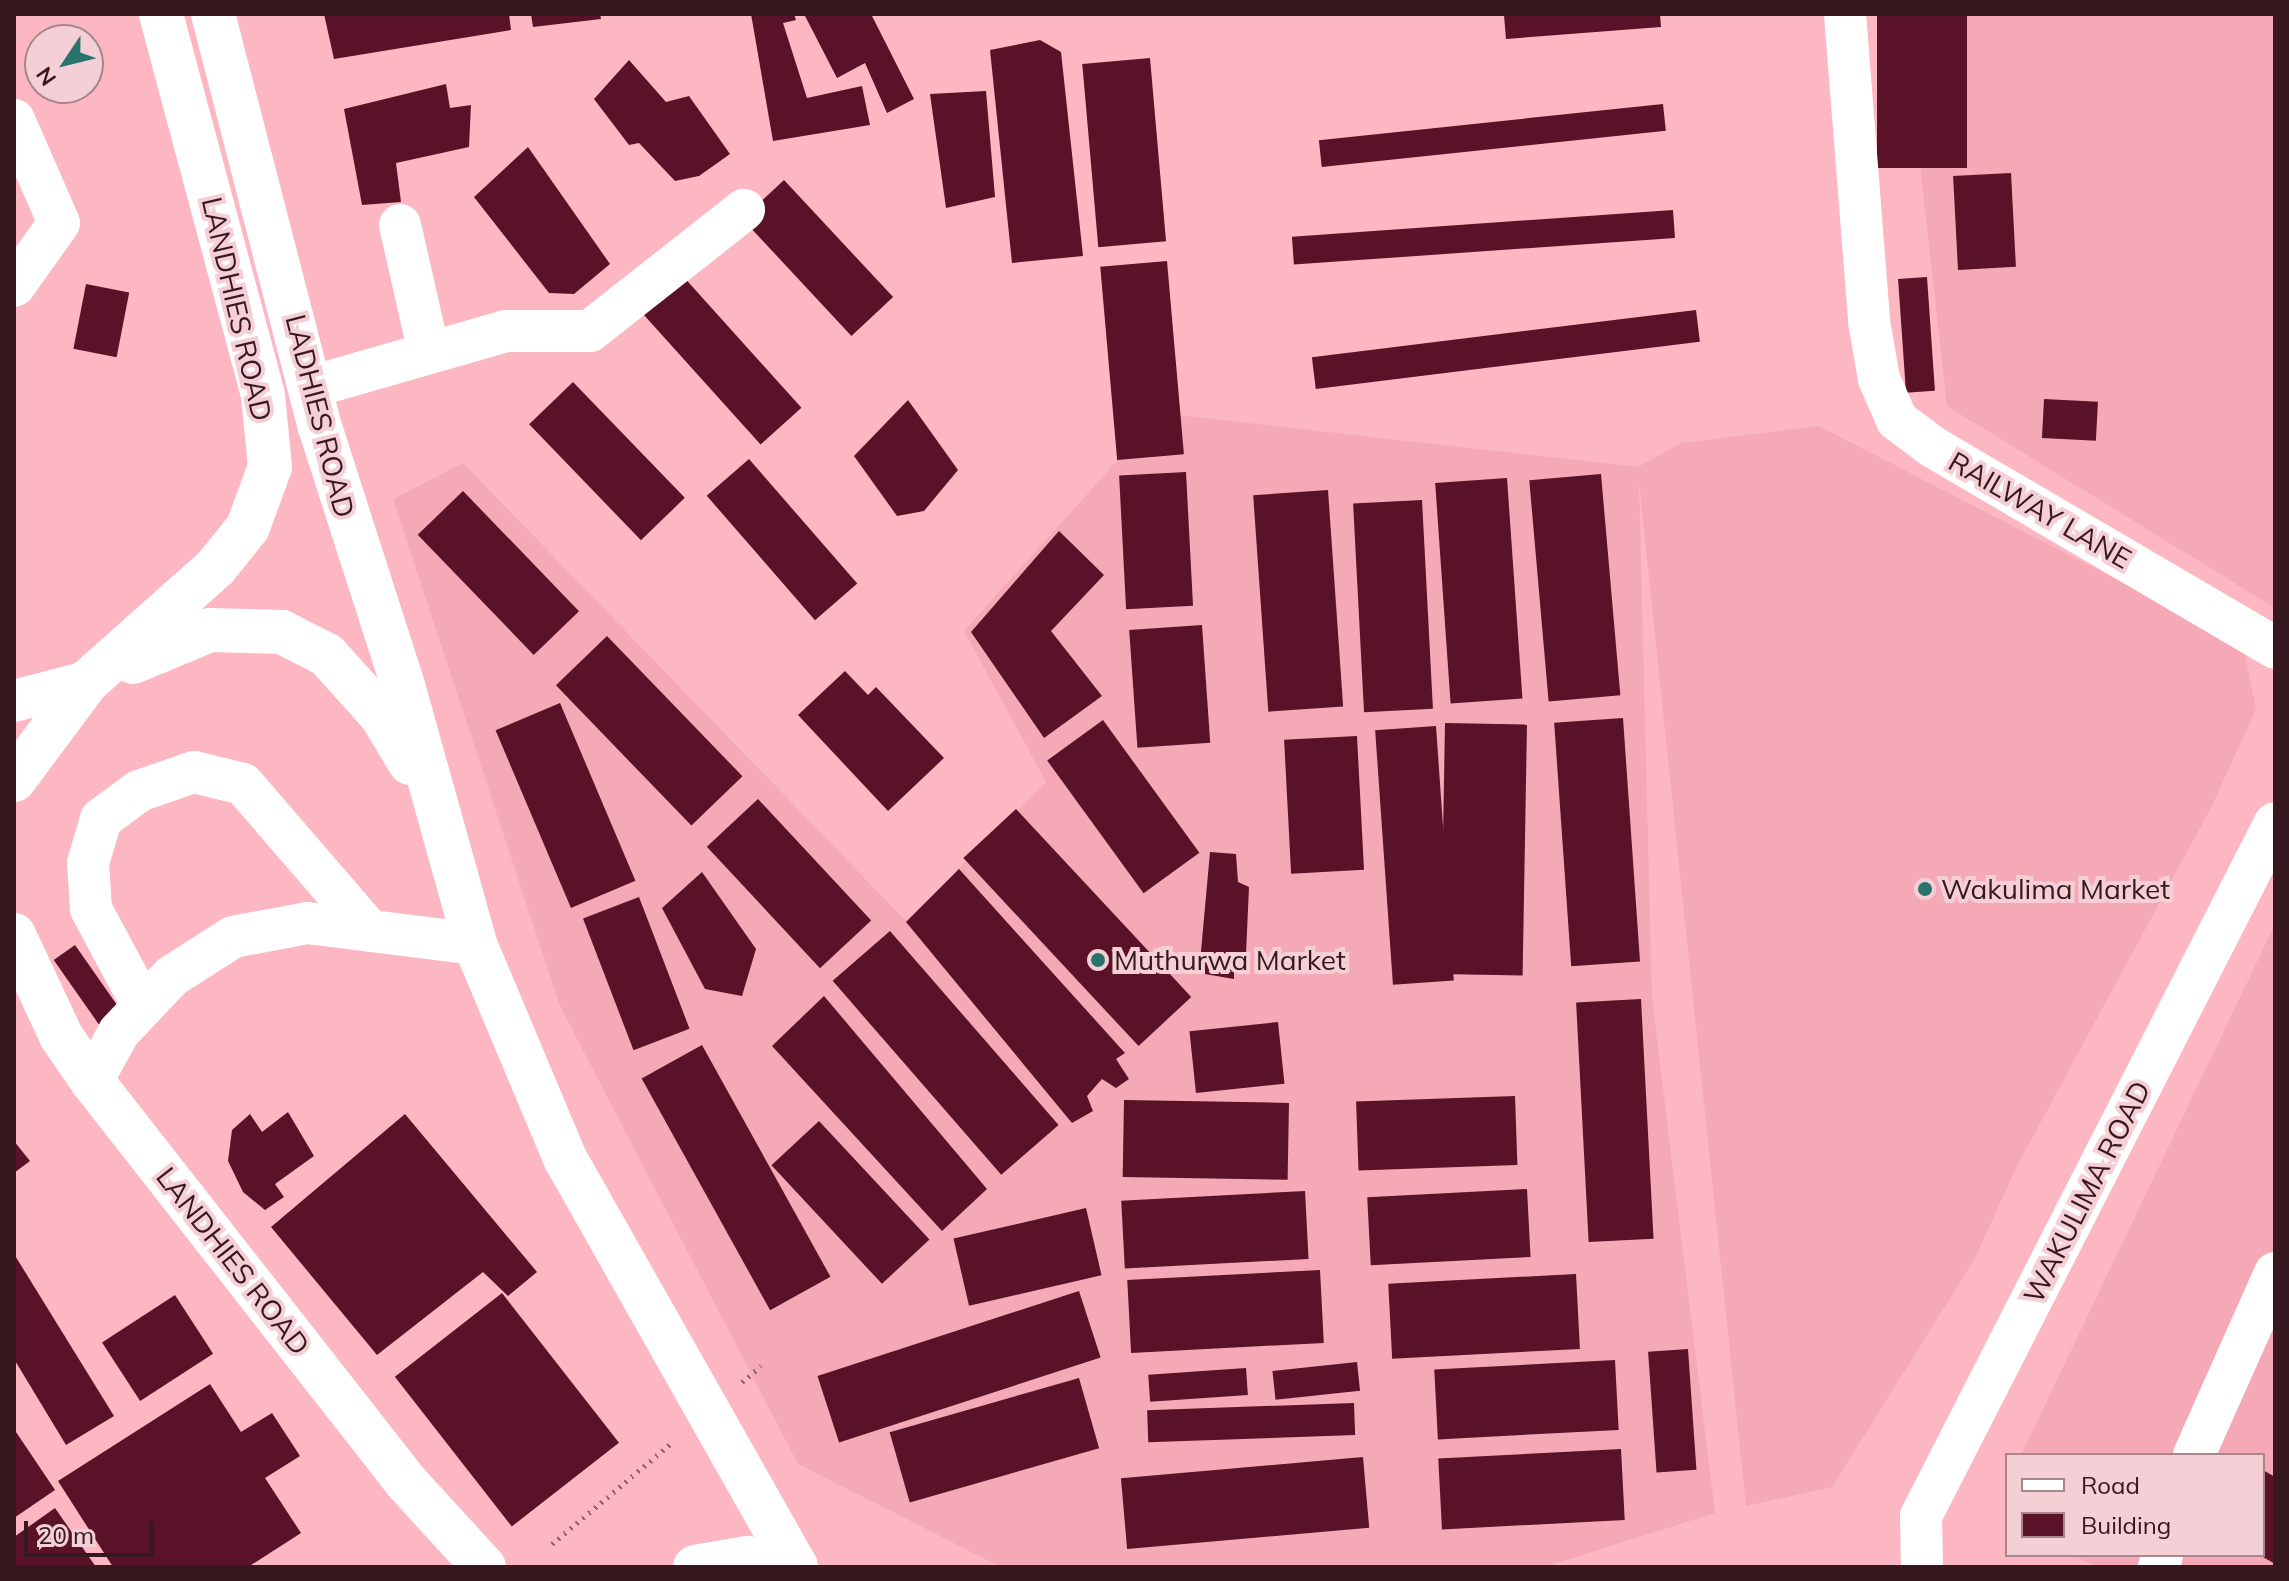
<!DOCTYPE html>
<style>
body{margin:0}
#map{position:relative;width:2289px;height:1581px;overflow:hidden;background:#fdb7c2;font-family:Mulish,sans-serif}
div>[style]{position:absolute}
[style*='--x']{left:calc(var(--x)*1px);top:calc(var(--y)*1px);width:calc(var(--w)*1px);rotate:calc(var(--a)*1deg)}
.built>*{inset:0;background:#f5a9b6}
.building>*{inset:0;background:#591227;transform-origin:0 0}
.path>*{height:5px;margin-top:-2.5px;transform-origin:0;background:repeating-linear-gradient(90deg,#95636c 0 2px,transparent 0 8px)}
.minor>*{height:42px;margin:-21px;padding:0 21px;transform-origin:21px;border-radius:21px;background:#fff}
.major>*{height:44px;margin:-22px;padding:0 22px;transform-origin:22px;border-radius:22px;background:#fff}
.dots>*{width:22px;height:22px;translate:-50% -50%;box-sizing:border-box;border:4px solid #f4cfd5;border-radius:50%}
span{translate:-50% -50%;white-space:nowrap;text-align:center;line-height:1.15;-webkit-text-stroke:8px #f4cfd5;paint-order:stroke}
.street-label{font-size:28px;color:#38181f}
.poi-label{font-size:28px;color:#38181f}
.left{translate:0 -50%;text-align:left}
.frame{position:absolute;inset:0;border:16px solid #38181f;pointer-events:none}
.legend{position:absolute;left:2005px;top:1453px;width:260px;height:104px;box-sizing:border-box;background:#f4cfd5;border:2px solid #a9868c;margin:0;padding:10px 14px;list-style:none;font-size:24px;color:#38181f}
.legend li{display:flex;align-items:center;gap:16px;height:40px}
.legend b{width:40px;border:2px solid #a9868c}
.north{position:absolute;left:24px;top:24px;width:80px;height:80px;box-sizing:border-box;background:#f4cfd5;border:2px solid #a9868c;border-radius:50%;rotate:235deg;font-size:22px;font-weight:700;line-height:32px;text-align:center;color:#38181f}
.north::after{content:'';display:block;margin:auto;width:28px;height:36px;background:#2b746e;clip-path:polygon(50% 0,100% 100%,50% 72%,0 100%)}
.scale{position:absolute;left:24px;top:1521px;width:130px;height:36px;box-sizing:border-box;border:4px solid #38181f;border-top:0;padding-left:10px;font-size:24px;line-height:28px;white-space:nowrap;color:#38181f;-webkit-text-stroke:6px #f4cfd5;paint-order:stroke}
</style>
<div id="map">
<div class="built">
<i style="clip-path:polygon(1903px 14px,2275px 14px,2275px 608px,1947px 406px)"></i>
<i style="clip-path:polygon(1160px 413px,1638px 467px,1681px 443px,1819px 426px,2243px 645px,2256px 709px,2212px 806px,2018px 1164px,1974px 1260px,1832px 1487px,1746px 1506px,1639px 482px,1652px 998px,1715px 1513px,1544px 1567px,1001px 1567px,798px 1464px,560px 1006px,393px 499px,463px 463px,906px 921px,1046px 782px,964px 631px)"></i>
<i style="clip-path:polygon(2275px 924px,2275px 1567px,2097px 1567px,2073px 1555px,2263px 1555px,2263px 1455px,2021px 1455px)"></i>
</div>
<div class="building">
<i style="clip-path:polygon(324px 14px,509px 14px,511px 30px,334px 59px)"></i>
<i style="clip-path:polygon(531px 14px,600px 14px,601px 19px,533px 27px)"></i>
<i style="clip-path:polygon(751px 14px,794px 14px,796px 20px,783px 23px,807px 98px,862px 86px,870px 125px,773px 141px)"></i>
<i style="clip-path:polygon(804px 14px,871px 14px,914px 99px,887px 113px,865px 63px,837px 78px)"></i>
<i style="clip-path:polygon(1660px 14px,1661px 27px,1506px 39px,1504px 15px)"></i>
<i style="left:1877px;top:14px;width:90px;height:154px"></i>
<i style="clip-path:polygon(1040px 40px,1061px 52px,1083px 256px,1012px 263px,990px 50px)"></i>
<i style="left:1150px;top:58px;width:184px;height:68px;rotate:85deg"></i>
<i style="clip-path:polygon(629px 60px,666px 102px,689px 96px,730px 154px,699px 176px,675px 181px,639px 143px,629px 145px,594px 99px)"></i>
<i style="clip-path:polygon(446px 84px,450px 108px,471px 105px,469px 147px,396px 163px,401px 202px,362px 205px,344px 109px)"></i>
<i style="clip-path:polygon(986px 91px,995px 197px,946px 208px,930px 94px)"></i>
<i style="left:1663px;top:104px;width:27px;height:346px;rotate:84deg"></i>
<i style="clip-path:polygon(528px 147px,610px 264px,574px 294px,549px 293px,474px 197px)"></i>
<i style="left:2011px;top:173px;width:94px;height:58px;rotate:87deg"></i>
<i style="left:784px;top:180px;width:160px;height:57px;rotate:47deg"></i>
<i style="left:1673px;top:210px;width:28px;height:382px;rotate:86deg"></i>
<i style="left:1167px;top:261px;width:194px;height:67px;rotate:85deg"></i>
<i style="left:681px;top:274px;width:180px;height:55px;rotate:48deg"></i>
<i style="left:1927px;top:277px;width:114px;height:29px;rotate:86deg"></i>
<i style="left:86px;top:284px;width:44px;height:66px;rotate:11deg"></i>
<i style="left:1696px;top:310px;width:32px;height:387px;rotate:83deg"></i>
<i style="left:573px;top:382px;width:161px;height:61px;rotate:46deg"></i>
<i style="left:2044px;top:399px;width:54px;height:39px;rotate:3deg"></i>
<i style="clip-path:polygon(908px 400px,958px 470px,924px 511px,897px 516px,854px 456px)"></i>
<i style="left:749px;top:459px;width:165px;height:56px;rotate:49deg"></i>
<i style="left:1186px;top:472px;width:134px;height:67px;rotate:87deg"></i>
<i style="left:1601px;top:474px;width:222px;height:72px;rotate:85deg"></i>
<i style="left:1507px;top:478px;width:221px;height:72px;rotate:86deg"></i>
<i style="left:1328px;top:490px;width:217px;height:75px;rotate:86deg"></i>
<i style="left:463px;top:491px;width:167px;height:63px;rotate:46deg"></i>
<i style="left:1422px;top:500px;width:209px;height:69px;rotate:87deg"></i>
<i style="clip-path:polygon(1059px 531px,1104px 575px,1051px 631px,1102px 696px,1044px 738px,971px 632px)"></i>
<i style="left:1202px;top:625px;width:118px;height:73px;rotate:86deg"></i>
<i style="left:607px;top:636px;width:195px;height:71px;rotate:46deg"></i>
<i style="clip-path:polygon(845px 671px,868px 695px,876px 687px,944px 758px,888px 811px,798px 715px)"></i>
<i style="left:560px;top:703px;width:193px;height:70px;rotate:67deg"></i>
<i style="left:1623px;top:718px;width:244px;height:69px;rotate:86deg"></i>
<i style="left:1103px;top:720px;width:164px;height:69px;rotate:54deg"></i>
<i style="left:1445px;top:723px;width:82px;height:251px;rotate:1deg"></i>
<i style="left:1436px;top:726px;width:255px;height:61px;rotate:86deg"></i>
<i style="left:1357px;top:736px;width:134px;height:73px;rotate:87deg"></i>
<i style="left:758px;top:799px;width:166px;height:70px;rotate:47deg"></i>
<i style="left:1016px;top:809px;width:257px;height:72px;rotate:47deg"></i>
<i style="clip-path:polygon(1210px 852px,1236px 854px,1238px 882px,1249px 887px,1246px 954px,1234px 954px,1234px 979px,1199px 973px)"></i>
<i style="clip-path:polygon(959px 869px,1125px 1053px,1116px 1059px,1129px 1079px,1116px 1088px,1102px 1079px,1087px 1096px,1093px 1111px,1072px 1123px,906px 922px)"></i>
<i style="clip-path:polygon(702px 872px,756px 949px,742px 996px,705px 989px,662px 908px)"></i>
<i style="left:639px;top:897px;width:141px;height:60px;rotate:69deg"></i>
<i style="left:890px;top:931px;width:257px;height:76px;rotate:49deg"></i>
<i style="left:75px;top:945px;width:93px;height:26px;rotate:55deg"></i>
<i style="clip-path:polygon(824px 996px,987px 1189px,942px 1231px,772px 1046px)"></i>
<i style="left:1641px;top:999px;width:240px;height:65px;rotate:87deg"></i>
<i style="left:1278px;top:1022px;width:62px;height:89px;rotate:84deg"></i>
<i style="left:702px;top:1045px;width:265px;height:69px;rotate:61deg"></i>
<i style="left:1515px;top:1096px;width:69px;height:159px;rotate:88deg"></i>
<i style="left:1124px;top:1100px;width:165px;height:77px;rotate:1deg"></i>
<i style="clip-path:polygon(288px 1112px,314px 1156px,275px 1184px,284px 1197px,265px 1210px,243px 1192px,228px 1161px,232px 1130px,250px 1114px,262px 1132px)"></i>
<i style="clip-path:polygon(405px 1114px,537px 1272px,508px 1296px,483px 1272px,377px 1355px,271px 1227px)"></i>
<i style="left:819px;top:1121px;width:162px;height:65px;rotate:47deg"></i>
<i style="clip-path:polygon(14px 1141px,30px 1161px,14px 1173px)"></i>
<i style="left:1527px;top:1189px;width:68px;height:160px;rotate:87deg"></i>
<i style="left:1305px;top:1191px;width:68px;height:184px;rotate:87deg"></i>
<i style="left:1086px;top:1208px;width:69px;height:136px;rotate:77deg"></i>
<i style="clip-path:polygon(14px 1254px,114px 1416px,66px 1445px,14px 1359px)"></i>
<i style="left:1320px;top:1270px;width:73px;height:193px;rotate:87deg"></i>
<i style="left:1576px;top:1274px;width:75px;height:188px;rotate:87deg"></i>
<i style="left:1079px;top:1291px;width:70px;height:275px;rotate:72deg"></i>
<i style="left:502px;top:1293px;width:190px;height:136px;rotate:52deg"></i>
<i style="left:175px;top:1295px;width:70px;height:87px;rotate:57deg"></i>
<i style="left:1688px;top:1349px;width:121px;height:40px;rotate:86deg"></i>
<i style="left:1615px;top:1360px;width:70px;height:181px;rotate:87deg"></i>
<i style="left:1357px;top:1362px;width:29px;height:85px;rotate:84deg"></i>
<i style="left:1246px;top:1368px;width:27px;height:98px;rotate:86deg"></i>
<i style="left:1079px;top:1378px;width:73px;height:197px;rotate:74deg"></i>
<i style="clip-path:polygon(210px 1384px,241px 1432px,272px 1413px,300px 1456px,265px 1478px,301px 1533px,248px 1567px,113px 1567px,58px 1481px)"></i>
<i style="left:1354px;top:1403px;width:32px;height:207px;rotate:88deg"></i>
<i style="clip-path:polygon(14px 1429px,55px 1490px,14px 1518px)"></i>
<i style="left:1621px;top:1449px;width:71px;height:183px;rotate:87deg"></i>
<i style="left:1363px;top:1457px;width:71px;height:243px;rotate:85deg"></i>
<i style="clip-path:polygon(2263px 1470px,2275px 1477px,2275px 1564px,2263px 1557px)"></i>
<i style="clip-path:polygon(55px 1508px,96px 1567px,14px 1567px,14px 1537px)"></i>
</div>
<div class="path">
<i style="--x:742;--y:1382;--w:25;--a:-40"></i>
<i style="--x:552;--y:1544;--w:160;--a:-40.2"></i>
</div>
<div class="minor">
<i style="--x:1845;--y:14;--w:308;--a:85.5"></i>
<i style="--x:1869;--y:321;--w:59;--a:80.2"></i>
<i style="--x:1879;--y:379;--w:45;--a:66.3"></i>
<i style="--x:1897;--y:420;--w:45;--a:36.9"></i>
<i style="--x:1933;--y:447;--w:397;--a:30.4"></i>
<i style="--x:14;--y:120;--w:112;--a:66.4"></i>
<i style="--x:59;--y:223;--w:77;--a:125.5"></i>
<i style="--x:400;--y:225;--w:131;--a:77.2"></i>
<i style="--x:311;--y:387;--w:203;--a:-16"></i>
<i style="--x:506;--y:331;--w:84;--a:0"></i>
<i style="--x:590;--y:331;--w:196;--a:-38.2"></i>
<i style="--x:14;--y:701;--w:75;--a:-14.6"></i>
<i style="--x:143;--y:1006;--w:110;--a:-118.2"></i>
<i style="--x:91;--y:909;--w:46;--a:-93.7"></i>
<i style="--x:88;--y:863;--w:46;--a:-73.5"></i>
<i style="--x:101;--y:819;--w:47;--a:-36.4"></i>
<i style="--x:139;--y:791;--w:58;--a:-19.1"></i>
<i style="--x:194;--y:772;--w:50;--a:13.8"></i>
<i style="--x:243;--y:784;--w:194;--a:49.2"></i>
<i style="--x:92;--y:1081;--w:56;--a:-61.1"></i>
<i style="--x:119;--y:1032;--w:77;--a:-46.6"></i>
<i style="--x:172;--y:976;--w:72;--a:-32.6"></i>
<i style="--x:233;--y:937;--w:75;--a:-10.7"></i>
<i style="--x:307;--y:923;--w:169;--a:7.1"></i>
<i style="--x:2194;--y:1455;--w:199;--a:-66"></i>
<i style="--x:1922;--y:1567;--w:51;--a:-91.1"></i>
<i style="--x:1921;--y:1516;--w:778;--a:-62.94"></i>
<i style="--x:2159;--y:1567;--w:12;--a:-76"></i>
</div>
<div class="major">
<i style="--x:213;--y:14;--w:427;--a:75.5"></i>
<i style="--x:320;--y:427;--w:275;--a:72.2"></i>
<i style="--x:404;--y:689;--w:265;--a:74.4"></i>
<i style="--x:475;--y:944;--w:234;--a:67.2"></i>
<i style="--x:566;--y:1160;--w:467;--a:60.5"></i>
<i style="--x:133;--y:662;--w:83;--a:-22.6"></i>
<i style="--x:210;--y:630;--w:72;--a:1.6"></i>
<i style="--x:282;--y:632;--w:51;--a:27.1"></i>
<i style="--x:327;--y:655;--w:81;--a:48"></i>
<i style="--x:381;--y:715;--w:56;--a:58.9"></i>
<i style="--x:14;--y:780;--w:122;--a:-53.3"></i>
<i style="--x:87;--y:682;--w:173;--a:-41.7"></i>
<i style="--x:216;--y:567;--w:51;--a:-51.3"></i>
<i style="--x:248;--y:527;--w:64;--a:-69.9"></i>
<i style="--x:270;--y:467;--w:72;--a:-95.6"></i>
<i style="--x:263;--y:395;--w:394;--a:-105"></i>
<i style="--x:14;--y:935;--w:111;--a:65"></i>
<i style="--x:61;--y:1036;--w:55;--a:55.4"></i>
<i style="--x:92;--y:1081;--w:511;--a:51.92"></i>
<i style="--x:407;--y:1483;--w:114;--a:47.5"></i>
<i style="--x:695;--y:1567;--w:53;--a:-9.8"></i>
<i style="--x:747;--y:1558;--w:45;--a:11.6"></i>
</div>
<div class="dots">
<i style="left:1925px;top:889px;background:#2b746e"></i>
<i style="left:1098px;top:960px;background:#2b746e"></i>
</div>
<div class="street-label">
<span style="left:237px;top:309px;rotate:77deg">LANDHIES ROAD</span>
<span style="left:320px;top:416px;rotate:76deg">LADHIES ROAD</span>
<span style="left:2040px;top:510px;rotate:30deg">RAILWAY LANE</span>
<span style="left:2087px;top:1192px;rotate:-63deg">WAKULIMA ROAD</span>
<span style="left:233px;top:1261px;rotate:52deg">LANDHIES ROAD</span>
</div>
<div class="poi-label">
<span class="left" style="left:1941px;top:889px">Wakulima Market</span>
<span class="left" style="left:1114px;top:960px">Muthurwa Market</span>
</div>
<div class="frame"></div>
<ul class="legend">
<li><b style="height:10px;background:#fff"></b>Road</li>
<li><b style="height:22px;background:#591227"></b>Building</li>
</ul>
<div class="north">N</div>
<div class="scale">20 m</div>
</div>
